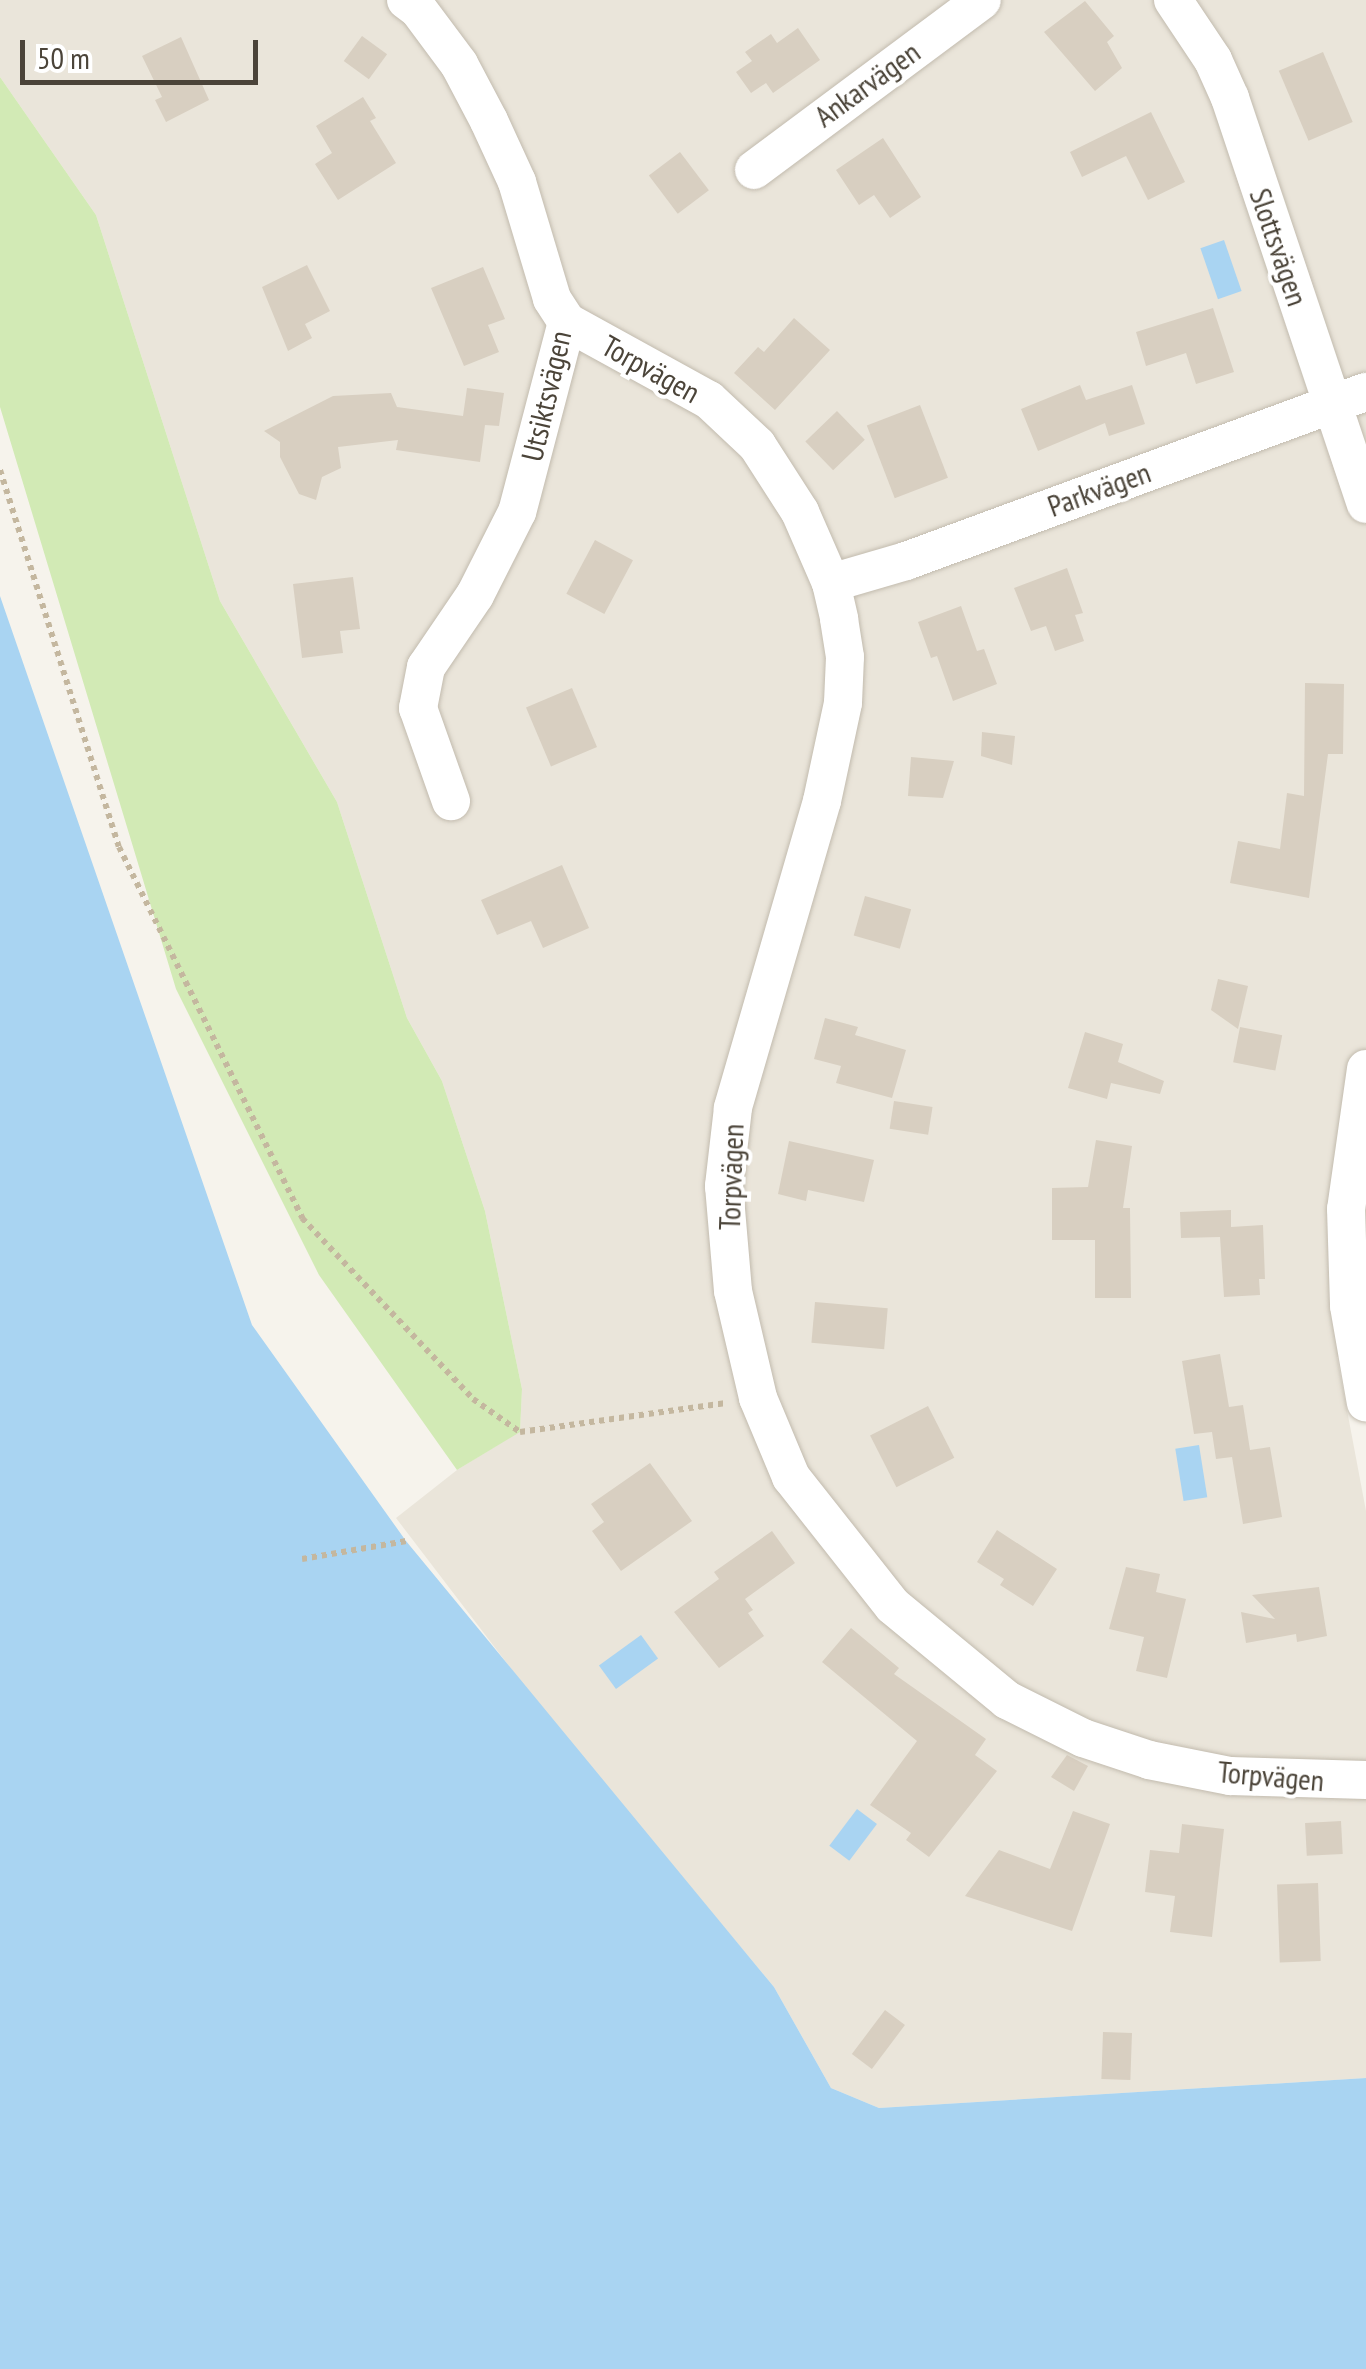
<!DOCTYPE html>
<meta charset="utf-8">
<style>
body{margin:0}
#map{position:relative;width:1366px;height:2369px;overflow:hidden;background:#f6f3ec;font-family:"PT Sans Narrow",sans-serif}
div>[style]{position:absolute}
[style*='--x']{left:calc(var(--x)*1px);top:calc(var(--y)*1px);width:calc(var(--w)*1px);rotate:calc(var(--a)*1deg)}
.residential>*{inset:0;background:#eae5da}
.green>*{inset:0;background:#d2eab5}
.water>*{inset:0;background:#a9d4f2;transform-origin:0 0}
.building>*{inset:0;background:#d8cfc1;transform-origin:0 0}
.path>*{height:6px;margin-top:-3px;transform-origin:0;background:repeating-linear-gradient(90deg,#c4b79f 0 5px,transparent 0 10px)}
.roads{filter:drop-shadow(0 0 2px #c2bbae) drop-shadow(0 0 2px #c2bbae)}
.minor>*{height:38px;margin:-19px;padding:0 19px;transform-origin:19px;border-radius:19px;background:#fff}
span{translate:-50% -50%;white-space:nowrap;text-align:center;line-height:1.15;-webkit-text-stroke:8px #fff;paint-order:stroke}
.street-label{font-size:30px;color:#4b4439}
.scale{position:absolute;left:20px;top:40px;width:238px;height:45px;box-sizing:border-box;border:5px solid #4b4439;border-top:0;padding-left:12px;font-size:30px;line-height:35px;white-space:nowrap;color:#4b4439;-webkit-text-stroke:8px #fff;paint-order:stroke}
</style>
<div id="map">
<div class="residential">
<i style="clip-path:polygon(0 0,1366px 0,1366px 1353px,1337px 1357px,1366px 1511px,1366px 2078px,879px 2108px,831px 2088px,774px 1987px,542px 1709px,396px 1518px,457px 1470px,520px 1431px,522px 1389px,485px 1211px,442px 1081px,407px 1018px,337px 802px,220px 601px,96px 215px,0 77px)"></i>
</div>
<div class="green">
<i style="clip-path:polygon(0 77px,96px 215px,220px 601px,337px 802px,407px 1018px,442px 1081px,485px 1211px,522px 1389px,520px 1432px,457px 1470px,319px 1275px,176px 989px,0 407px)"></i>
</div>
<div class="water">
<i style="left:1224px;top:240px;width:54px;height:25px;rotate:71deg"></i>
<i style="clip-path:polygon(0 596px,252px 1325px,406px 1541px,774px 1987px,831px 2088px,879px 2108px,1366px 2078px,1366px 2369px,0 2369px)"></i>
<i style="left:1199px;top:1445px;width:53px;height:24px;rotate:81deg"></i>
<i style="left:641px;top:1635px;width:29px;height:52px;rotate:54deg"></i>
<i style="left:857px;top:1809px;width:25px;height:46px;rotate:37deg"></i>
</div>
<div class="building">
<i style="clip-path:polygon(1085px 1px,1114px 36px,1107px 42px,1122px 68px,1095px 91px,1044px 32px)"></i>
<i style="clip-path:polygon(798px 28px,820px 60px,773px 93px,766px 83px,751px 93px,736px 72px,752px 61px,745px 52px,771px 34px,777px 43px)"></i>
<i style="left:362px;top:36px;width:31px;height:31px;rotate:36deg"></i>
<i style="clip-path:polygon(181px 37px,209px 100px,166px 122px,155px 100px,162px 97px,142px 56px)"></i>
<i style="left:1323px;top:52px;width:76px;height:48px;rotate:67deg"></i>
<i style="clip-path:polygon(363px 97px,376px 118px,370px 121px,396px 163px,338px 200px,315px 164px,332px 153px,316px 126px)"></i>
<i style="clip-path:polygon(1151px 112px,1185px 182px,1148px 200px,1126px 156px,1082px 177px,1070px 152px)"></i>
<i style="clip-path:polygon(883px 138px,921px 197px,890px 218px,874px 195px,859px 205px,836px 170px)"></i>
<i style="left:680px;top:152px;width:48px;height:39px;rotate:53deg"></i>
<i style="clip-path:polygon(307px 265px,330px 311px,305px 324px,312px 338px,288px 351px,262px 287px)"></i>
<i style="clip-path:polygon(483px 267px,505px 319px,488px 325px,499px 352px,464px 366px,431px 288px)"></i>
<i style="clip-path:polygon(1213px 308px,1234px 372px,1196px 384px,1186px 353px,1146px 366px,1136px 332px)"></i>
<i style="clip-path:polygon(794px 318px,830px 350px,775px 410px,734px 373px,758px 347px,764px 352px)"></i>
<i style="clip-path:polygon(1080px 385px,1086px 400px,1132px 385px,1145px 424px,1109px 436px,1105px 423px,1038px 451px,1021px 409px)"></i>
<i style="clip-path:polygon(467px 388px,504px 393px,499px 426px,485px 425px,480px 462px,396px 450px,398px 440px,338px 447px,341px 468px,322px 477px,316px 500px,299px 494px,280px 457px,280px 442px,264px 431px,333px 396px,391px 393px,397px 407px,463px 416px)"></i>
<i style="left:920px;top:405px;width:78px;height:57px;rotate:69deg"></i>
<i style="left:837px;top:411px;width:40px;height:44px;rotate:46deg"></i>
<i style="left:595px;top:540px;width:43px;height:61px;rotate:28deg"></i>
<i style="clip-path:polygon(1067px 568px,1083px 613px,1075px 615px,1084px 641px,1055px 651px,1046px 626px,1031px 631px,1014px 588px)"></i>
<i style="clip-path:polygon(353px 577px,360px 629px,340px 631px,343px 653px,302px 658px,293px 584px)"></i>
<i style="clip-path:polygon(961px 606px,977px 651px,984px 649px,997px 684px,953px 701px,937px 656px,931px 658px,918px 622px)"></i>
<i style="clip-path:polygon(1305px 683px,1344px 684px,1343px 754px,1328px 754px,1309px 898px,1230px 883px,1238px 841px,1280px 849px,1287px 793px,1304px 796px)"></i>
<i style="left:572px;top:688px;width:64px;height:50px;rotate:67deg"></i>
<i style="clip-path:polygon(982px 732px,1015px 736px,1012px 765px,981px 756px)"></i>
<i style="clip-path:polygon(911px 757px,954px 761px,943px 798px,908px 796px)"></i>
<i style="clip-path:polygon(562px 865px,589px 928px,543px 948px,531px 921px,497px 935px,481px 900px)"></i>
<i style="left:865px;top:896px;width:48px;height:41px;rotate:16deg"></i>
<i style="clip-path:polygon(1218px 979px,1248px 986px,1238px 1029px,1211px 1010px)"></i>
<i style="clip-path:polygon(825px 1018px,858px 1027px,855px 1035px,906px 1050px,892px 1098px,836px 1083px,841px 1066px,814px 1059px)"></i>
<i style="left:1240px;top:1027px;width:43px;height:36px;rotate:11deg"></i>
<i style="clip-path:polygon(1085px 1032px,1123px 1044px,1118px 1062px,1164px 1081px,1160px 1094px,1111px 1083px,1107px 1099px,1068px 1088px)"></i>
<i style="left:894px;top:1101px;width:39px;height:28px;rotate:9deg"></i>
<i style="clip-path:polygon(1096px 1140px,1132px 1146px,1123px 1208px,1130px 1208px,1131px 1298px,1095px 1298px,1095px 1240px,1052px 1240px,1052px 1188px,1088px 1187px)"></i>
<i style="clip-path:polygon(789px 1141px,874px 1160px,864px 1202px,808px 1190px,806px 1201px,778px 1194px)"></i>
<i style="clip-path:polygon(1231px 1210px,1231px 1227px,1263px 1225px,1265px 1279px,1259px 1279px,1260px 1295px,1224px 1297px,1220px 1237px,1181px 1238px,1180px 1212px)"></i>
<i style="left:815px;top:1302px;width:73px;height:41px;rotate:5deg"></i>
<i style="clip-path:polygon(1220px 1354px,1229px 1407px,1243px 1405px,1250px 1450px,1270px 1447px,1282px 1517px,1243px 1524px,1232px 1457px,1216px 1459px,1212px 1432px,1194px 1434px,1182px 1361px)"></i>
<i style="left:928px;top:1406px;width:58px;height:65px;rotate:63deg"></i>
<i style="clip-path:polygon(650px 1463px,692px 1521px,621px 1571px,592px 1531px,604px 1522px,591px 1504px)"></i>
<i style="clip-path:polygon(997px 1530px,1057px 1569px,1033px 1606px,1000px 1585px,1004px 1579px,977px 1562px)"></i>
<i style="clip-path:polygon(772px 1531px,795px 1563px,745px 1599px,753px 1610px,748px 1613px,764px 1636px,719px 1668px,674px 1612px,719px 1579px,714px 1572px)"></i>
<i style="clip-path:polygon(1126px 1567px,1160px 1574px,1156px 1592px,1186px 1599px,1167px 1678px,1136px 1671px,1144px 1637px,1109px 1629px)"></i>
<i style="clip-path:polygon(1319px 1587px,1327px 1636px,1297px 1642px,1296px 1634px,1246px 1643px,1241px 1612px,1275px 1619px,1252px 1595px)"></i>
<i style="clip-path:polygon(851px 1628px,899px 1668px,894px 1674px,986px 1739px,975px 1755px,997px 1771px,929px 1857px,906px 1840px,911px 1833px,870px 1805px,917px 1741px,822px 1662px)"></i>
<i style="clip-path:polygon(1067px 1755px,1088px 1766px,1074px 1791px,1051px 1777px)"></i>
<i style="clip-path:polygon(1073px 1811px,1110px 1824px,1072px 1931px,965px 1896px,999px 1850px,1050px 1869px)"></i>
<i style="left:1341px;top:1821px;width:33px;height:36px;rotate:87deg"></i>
<i style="clip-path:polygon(1182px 1824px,1224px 1829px,1212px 1937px,1170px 1932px,1175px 1896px,1145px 1892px,1150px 1850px,1179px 1853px)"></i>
<i style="left:1318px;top:1883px;width:78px;height:41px;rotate:88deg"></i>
<i style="left:885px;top:2010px;width:25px;height:55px;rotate:37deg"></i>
<i style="left:1103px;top:2032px;width:29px;height:47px;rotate:2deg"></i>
</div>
<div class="path">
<i style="--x:0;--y:470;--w:395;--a:72.5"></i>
<i style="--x:119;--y:847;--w:414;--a:63.7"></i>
<i style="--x:302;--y:1218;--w:249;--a:46.6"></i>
<i style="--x:473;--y:1399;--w:57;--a:35.1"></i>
<i style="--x:520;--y:1432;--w:208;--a:-8"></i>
<i style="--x:302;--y:1559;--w:106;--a:-9.8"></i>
</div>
<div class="roads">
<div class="minor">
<i style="--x:406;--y:0;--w:15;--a:37"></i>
<i style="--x:418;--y:9;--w:69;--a:53.3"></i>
<i style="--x:459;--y:64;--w:64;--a:62.2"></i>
<i style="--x:489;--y:121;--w:67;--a:65.3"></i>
<i style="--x:517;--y:182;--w:122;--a:73.3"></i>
<i style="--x:552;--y:299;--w:27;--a:57"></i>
<i style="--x:567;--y:322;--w:196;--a:104.7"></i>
<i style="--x:517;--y:512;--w:93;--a:116.8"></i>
<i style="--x:475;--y:595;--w:87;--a:124.2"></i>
<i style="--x:426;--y:667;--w:42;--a:101"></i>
<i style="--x:418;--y:708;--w:99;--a:70.5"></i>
<i style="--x:1173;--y:0;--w:72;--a:56.3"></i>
<i style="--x:1213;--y:60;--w:42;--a:65.9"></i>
<i style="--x:1230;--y:98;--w:428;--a:71.5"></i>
<i style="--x:754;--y:170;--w:284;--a:-36.7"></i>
<i style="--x:567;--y:322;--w:162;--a:28.8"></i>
<i style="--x:709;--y:400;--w:66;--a:43.2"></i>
<i style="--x:757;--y:445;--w:80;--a:57.3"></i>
<i style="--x:800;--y:512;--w:77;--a:66.4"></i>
<i style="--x:831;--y:583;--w:37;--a:77"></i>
<i style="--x:839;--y:619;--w:38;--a:81"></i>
<i style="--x:845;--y:657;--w:46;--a:92.5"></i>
<i style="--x:843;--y:703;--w:100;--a:102.1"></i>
<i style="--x:822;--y:801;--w:320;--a:106.2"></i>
<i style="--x:733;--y:1108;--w:79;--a:96.6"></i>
<i style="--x:724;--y:1186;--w:105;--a:85.1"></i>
<i style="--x:733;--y:1291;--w:110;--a:76.8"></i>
<i style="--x:758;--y:1398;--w:86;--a:67.3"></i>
<i style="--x:791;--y:1477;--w:164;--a:51.7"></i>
<i style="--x:893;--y:1606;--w:148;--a:39.5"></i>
<i style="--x:1007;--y:1700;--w:85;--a:26.6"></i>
<i style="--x:1083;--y:1738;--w:70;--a:18.4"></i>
<i style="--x:1149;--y:1760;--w:83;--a:11.2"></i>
<i style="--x:1230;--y:1776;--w:136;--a:1.7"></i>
<i style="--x:831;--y:583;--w:78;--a:-16.3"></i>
<i style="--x:906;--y:561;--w:490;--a:-20.2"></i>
<i style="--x:1366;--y:1069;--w:141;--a:98.1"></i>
<i style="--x:1346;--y:1209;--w:97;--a:88.2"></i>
<i style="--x:1349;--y:1306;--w:98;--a:80.1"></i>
</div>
</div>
<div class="street-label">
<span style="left:867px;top:84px;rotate:-36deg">Ankarvägen</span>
<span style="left:1279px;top:247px;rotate:71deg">Slottsvägen</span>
<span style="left:651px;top:369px;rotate:29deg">Torpvägen</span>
<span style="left:546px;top:396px;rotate:-77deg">Utsiktsvägen</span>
<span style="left:1099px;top:489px;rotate:-20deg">Parkvägen</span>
<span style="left:731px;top:1177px;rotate:-88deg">Torpvägen</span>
<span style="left:1271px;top:1776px;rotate:5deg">Torpvägen</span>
</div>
<div class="scale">50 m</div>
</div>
